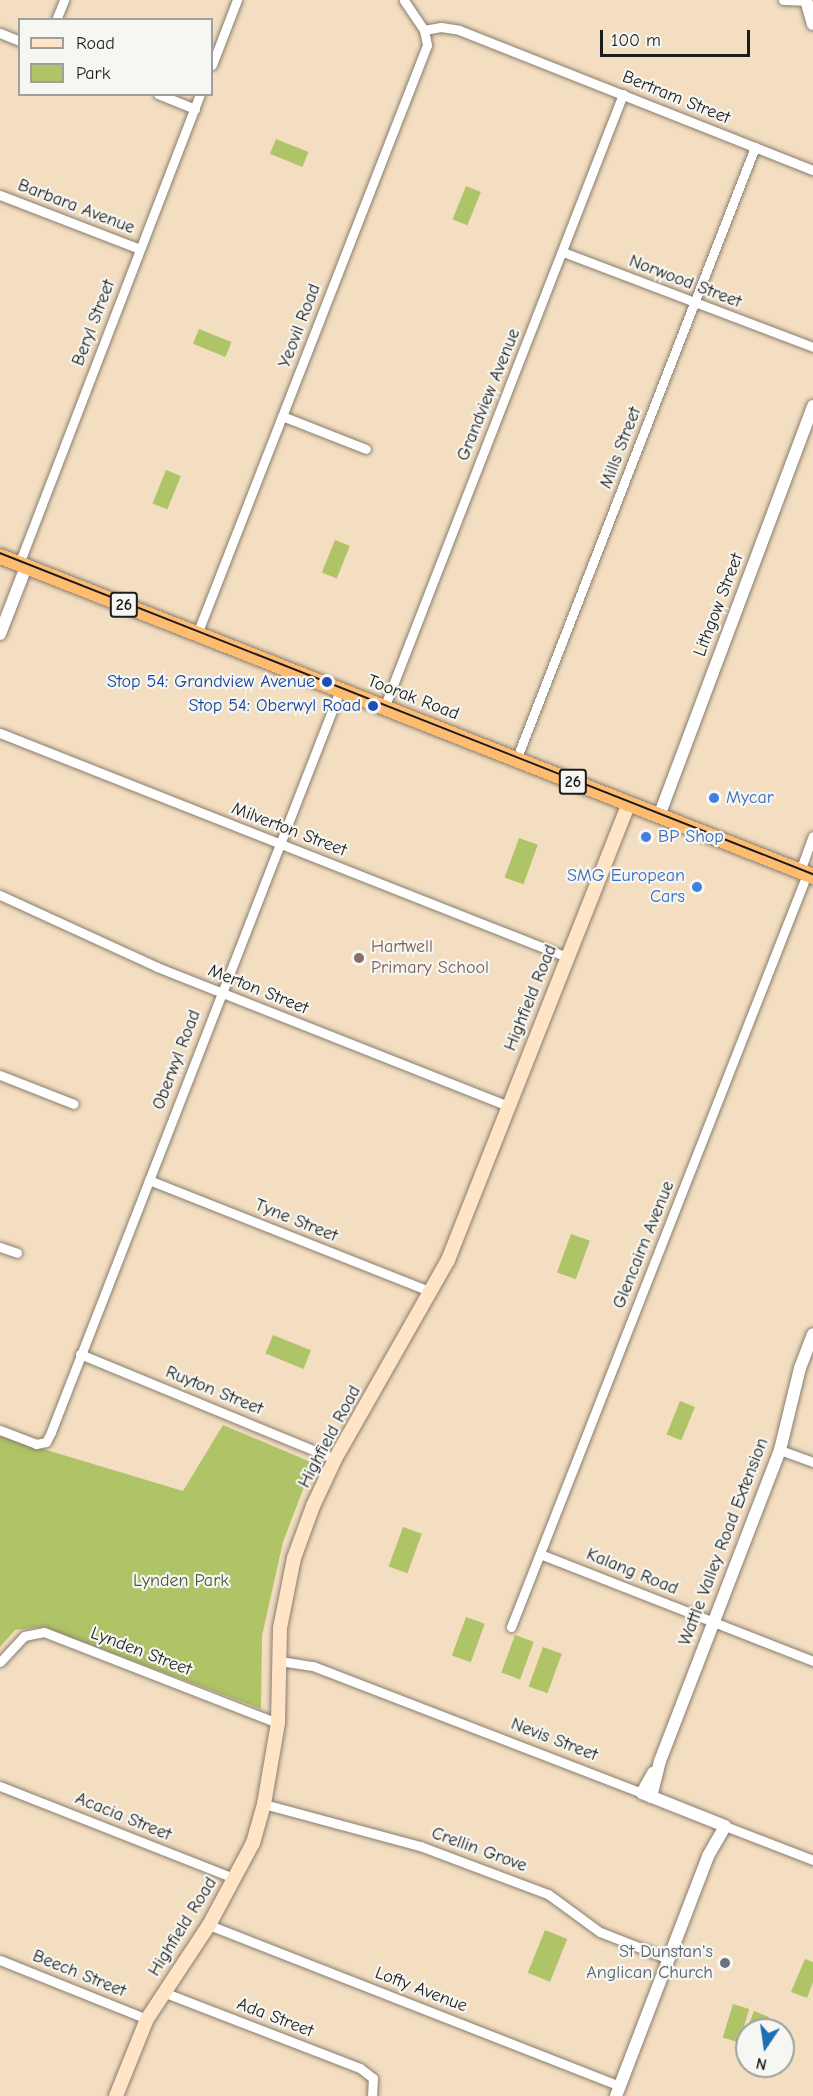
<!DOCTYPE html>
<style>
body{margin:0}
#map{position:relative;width:813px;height:2096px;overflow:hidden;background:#f3dec1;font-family:"Comic Neue",sans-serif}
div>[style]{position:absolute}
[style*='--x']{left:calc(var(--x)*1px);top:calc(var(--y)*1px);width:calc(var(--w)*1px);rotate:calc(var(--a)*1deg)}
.green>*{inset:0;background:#afc367;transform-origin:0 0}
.roads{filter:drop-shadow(0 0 2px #887d6e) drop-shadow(0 0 2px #887d6e)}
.minor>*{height:9px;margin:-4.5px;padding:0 4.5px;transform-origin:4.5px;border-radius:4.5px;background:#fff}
.tertiary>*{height:12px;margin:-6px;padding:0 6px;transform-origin:6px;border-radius:6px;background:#fff}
.secondary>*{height:14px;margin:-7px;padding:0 7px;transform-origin:7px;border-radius:7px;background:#ffe4c6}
.trunk>*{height:15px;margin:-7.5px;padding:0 7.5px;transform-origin:7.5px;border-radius:7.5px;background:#febc70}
.tram>*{height:1.5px;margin:-0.75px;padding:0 0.75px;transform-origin:0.75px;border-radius:0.75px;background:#1c1c1c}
.dots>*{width:16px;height:16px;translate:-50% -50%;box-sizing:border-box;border:3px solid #f6f6f2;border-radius:50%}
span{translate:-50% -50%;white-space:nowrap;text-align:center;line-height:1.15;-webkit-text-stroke:4.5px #f6f6f2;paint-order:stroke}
.shield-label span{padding:2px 4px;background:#f6f6f2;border:2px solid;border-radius:4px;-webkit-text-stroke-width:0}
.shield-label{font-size:16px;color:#1c1c1c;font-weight:700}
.street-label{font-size:18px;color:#1c1c1c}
.transit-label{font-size:18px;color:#164399}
.right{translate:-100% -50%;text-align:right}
.shop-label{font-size:18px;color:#366cbe}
.left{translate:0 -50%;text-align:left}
.education-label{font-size:18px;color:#785e54}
.park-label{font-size:18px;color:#4f5636}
.worship-label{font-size:18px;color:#5b616d}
.legend{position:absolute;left:18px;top:18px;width:195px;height:78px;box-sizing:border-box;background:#f6f6f2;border:2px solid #9f9f9c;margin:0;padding:8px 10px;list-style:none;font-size:18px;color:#1c1c1c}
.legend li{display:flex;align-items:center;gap:12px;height:30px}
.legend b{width:30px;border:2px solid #9f9f9c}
.north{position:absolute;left:735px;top:2018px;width:60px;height:60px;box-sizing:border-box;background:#f6f6f2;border:2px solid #9f9f9c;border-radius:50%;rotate:193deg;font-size:16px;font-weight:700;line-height:24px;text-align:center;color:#1c1c1c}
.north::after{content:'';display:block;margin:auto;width:21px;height:27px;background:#1f6fb2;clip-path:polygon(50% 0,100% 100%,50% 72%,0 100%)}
.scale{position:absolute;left:600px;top:30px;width:150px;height:27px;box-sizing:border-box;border:3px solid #1c1c1c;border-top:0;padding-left:8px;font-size:18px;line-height:21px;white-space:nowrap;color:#1c1c1c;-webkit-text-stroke:4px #f6f6f2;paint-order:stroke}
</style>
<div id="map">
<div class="green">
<i style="left:276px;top:139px;width:35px;height:16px;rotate:22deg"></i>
<i style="left:466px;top:186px;width:16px;height:36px;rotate:22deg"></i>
<i style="left:199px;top:329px;width:35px;height:16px;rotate:22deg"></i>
<i style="left:166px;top:470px;width:16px;height:36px;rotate:22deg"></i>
<i style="left:335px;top:540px;width:16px;height:35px;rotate:22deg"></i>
<i style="left:519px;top:838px;width:20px;height:42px;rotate:20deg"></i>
<i style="left:571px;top:1234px;width:20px;height:41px;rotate:20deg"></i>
<i style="left:273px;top:1335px;width:41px;height:20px;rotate:22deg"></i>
<i style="left:680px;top:1401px;width:16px;height:36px;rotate:22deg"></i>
<i style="clip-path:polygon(223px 1425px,313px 1463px,283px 1542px,262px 1636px,261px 1709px,43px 1627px,15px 1630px,0 1647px,0 1436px,183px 1491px)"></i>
<i style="left:403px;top:1527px;width:20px;height:42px;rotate:20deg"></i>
<i style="left:466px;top:1617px;width:20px;height:41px;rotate:20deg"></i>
<i style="left:515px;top:1635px;width:20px;height:40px;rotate:20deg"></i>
<i style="left:543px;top:1647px;width:20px;height:42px;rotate:20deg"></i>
<i style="left:545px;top:1930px;width:24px;height:46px;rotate:22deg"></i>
<i style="clip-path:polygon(805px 1959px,813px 1962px,813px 1982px,807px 1998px,791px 1992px)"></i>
<i style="left:733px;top:2004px;width:17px;height:35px;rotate:17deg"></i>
<i style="clip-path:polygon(754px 2011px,769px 2017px,764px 2030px,747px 2030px,747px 2047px,741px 2045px)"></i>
</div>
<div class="roads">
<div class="minor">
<i style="--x:783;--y:0;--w:23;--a:2"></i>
<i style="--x:56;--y:20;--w:22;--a:-68"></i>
<i style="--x:424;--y:30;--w:17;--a:-10"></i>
<i style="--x:441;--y:27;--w:18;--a:9"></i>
<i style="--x:459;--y:30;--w:381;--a:21.6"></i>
<i style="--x:0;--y:33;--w:22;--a:22"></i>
<i style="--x:212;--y:65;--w:70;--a:-69"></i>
<i style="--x:158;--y:94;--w:40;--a:22"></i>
<i style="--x:0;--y:195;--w:150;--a:21.1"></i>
<i style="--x:563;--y:252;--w:267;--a:20.8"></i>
<i style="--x:282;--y:416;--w:90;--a:21.4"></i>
<i style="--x:19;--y:564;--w:504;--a:-68.94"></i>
<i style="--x:197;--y:634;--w:632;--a:-68.67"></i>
<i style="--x:427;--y:45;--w:15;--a:-101"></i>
<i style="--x:424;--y:30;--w:36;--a:-124"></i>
<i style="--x:384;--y:708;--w:659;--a:-68.73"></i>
<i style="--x:0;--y:733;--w:610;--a:21.56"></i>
<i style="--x:516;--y:760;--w:658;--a:-68.7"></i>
<i style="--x:800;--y:871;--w:37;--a:-70"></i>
<i style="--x:0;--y:895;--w:173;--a:24.6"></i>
<i style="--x:157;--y:967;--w:378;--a:21.6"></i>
<i style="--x:0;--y:1075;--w:79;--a:21.4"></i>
<i style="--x:149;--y:1180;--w:304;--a:21.6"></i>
<i style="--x:0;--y:1247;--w:18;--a:19"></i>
<i style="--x:80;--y:1354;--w:276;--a:22.4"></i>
<i style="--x:0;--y:1430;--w:39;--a:21"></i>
<i style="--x:36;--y:1444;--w:10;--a:-11"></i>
<i style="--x:46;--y:1442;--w:11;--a:-63"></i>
<i style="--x:51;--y:1432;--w:796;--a:-68.72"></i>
<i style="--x:780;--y:1450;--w:35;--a:20"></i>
<i style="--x:540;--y:1554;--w:293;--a:21.4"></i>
<i style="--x:511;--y:1627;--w:809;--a:-68.54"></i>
<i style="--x:280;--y:1661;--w:33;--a:9"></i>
<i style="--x:313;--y:1666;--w:353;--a:21.1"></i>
<i style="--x:0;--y:1662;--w:35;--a:-47"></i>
<i style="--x:24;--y:1636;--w:20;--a:-11"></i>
<i style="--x:44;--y:1632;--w:251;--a:21.3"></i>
<i style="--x:0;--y:1786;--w:251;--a:21.5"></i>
<i style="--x:264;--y:1804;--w:162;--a:15.1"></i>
<i style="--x:420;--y:1846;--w:137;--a:20.6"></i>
<i style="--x:548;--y:1894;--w:64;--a:36.2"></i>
<i style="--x:600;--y:1932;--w:74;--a:21.4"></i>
<i style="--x:725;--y:1826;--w:94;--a:21.1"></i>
<i style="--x:209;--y:1925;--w:441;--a:21.4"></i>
<i style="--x:0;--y:1960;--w:158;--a:21.9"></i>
<i style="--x:163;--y:1992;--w:211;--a:21.1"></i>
<i style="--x:360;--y:2068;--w:16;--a:38"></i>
<i style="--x:373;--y:2078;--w:18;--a:93"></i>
</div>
<div class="tertiary">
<i style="--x:806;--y:0;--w:25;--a:74"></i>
<i style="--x:0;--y:634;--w:72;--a:-68.8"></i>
<i style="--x:659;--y:816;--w:438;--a:-69.4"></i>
<i style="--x:651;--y:1797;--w:37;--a:-76"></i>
<i style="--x:660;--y:1761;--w:333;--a:-68.9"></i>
<i style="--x:780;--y:1450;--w:84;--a:-76.3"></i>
<i style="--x:800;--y:1368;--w:36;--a:-69"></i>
<i style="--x:616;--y:2096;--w:257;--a:-69"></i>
<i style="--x:708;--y:1856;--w:34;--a:-60"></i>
<i style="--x:725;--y:1826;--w:89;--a:-158.3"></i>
<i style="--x:642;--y:1793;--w:23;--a:-61"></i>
</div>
<div class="secondary">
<i style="--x:116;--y:2096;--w:83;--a:-68.1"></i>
<i style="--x:147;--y:2019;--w:113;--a:-56.6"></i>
<i style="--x:209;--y:1925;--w:93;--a:-61.8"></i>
<i style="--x:253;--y:1843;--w:41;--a:-74.2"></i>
<i style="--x:264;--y:1804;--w:82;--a:-80.2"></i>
<i style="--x:278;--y:1723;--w:95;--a:-88.8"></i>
<i style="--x:280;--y:1628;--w:71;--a:-78.7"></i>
<i style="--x:294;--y:1558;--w:55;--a:-69.9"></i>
<i style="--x:313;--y:1506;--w:52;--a:-64.9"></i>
<i style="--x:335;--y:1459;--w:229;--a:-60.4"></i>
<i style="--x:448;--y:1260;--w:491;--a:-68.4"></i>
</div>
<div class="trunk">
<i style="--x:0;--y:556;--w:874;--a:21.48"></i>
</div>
</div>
<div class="tram">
<i style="--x:0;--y:553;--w:874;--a:21.55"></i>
</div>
<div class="dots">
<i style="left:327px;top:682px;background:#1a4fb4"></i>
<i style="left:373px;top:706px;background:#1a4fb4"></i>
<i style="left:714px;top:798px;background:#3f7fe0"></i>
<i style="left:646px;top:837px;background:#3f7fe0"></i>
<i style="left:697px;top:887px;background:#3f7fe0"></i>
<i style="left:359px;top:958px;background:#8d6e63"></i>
<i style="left:725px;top:1963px;background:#6b7280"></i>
</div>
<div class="shield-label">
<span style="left:124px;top:605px">26</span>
<span style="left:573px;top:782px">26</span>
</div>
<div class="street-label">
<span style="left:676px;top:98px;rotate:22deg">Bertram Street</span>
<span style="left:76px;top:207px;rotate:21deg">Barbara Avenue</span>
<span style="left:685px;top:282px;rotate:21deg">Norwood Street</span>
<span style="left:94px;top:323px;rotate:-69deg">Beryl Street</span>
<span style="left:300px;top:326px;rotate:-69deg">Yeovil Road</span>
<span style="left:489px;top:395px;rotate:-68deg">Grandview Avenue</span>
<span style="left:621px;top:448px;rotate:-69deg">Mills Street</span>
<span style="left:719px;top:605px;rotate:-69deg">Lithgow Street</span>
<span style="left:413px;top:698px;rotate:21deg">Toorak Road</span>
<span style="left:289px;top:830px;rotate:21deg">Milverton Street</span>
<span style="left:258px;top:990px;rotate:22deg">Merton Street</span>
<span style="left:531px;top:998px;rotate:-68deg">Highfield Road</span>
<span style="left:177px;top:1060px;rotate:-69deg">Oberwyl Road</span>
<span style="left:296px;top:1221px;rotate:22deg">Tyne Street</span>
<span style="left:644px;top:1245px;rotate:-68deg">Glencairn Avenue</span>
<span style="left:214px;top:1391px;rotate:22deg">Ruyton Street</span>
<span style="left:330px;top:1437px;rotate:-62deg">Highfield Road</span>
<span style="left:724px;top:1542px;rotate:-69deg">Wattle Valley Road Extension</span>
<span style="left:632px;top:1572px;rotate:22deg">Kalang Road</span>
<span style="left:141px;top:1652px;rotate:21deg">Lynden Street</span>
<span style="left:554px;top:1740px;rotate:21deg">Nevis Street</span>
<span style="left:123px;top:1817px;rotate:22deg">Acacia Street</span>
<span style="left:479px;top:1850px;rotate:20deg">Crellin Grove</span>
<span style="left:183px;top:1927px;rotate:-58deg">Highfield Road</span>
<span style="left:79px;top:1974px;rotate:22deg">Beech Street</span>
<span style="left:421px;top:1990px;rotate:21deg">Lofty Avenue</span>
<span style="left:275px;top:2018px;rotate:21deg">Ada Street</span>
</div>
<div class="transit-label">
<span class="right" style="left:315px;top:682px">Stop 54: Grandview Avenue</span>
<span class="right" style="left:361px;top:706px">Stop 54: Oberwyl Road</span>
</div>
<div class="shop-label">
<span class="left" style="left:726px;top:798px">Mycar</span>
<span class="left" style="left:658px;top:837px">BP Shop</span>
<span class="right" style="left:685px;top:887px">SMG European<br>Cars</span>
</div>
<div class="education-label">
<span class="left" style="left:371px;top:958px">Hartwell<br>Primary School</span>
</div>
<div class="park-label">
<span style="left:181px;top:1581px">Lynden Park</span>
</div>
<div class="worship-label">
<span class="right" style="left:713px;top:1963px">St Dunstan's<br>Anglican Church</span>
</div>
<ul class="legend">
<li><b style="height:8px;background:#ffe4c6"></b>Road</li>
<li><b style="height:16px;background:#afc367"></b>Park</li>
</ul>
<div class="north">N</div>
<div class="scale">100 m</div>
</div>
